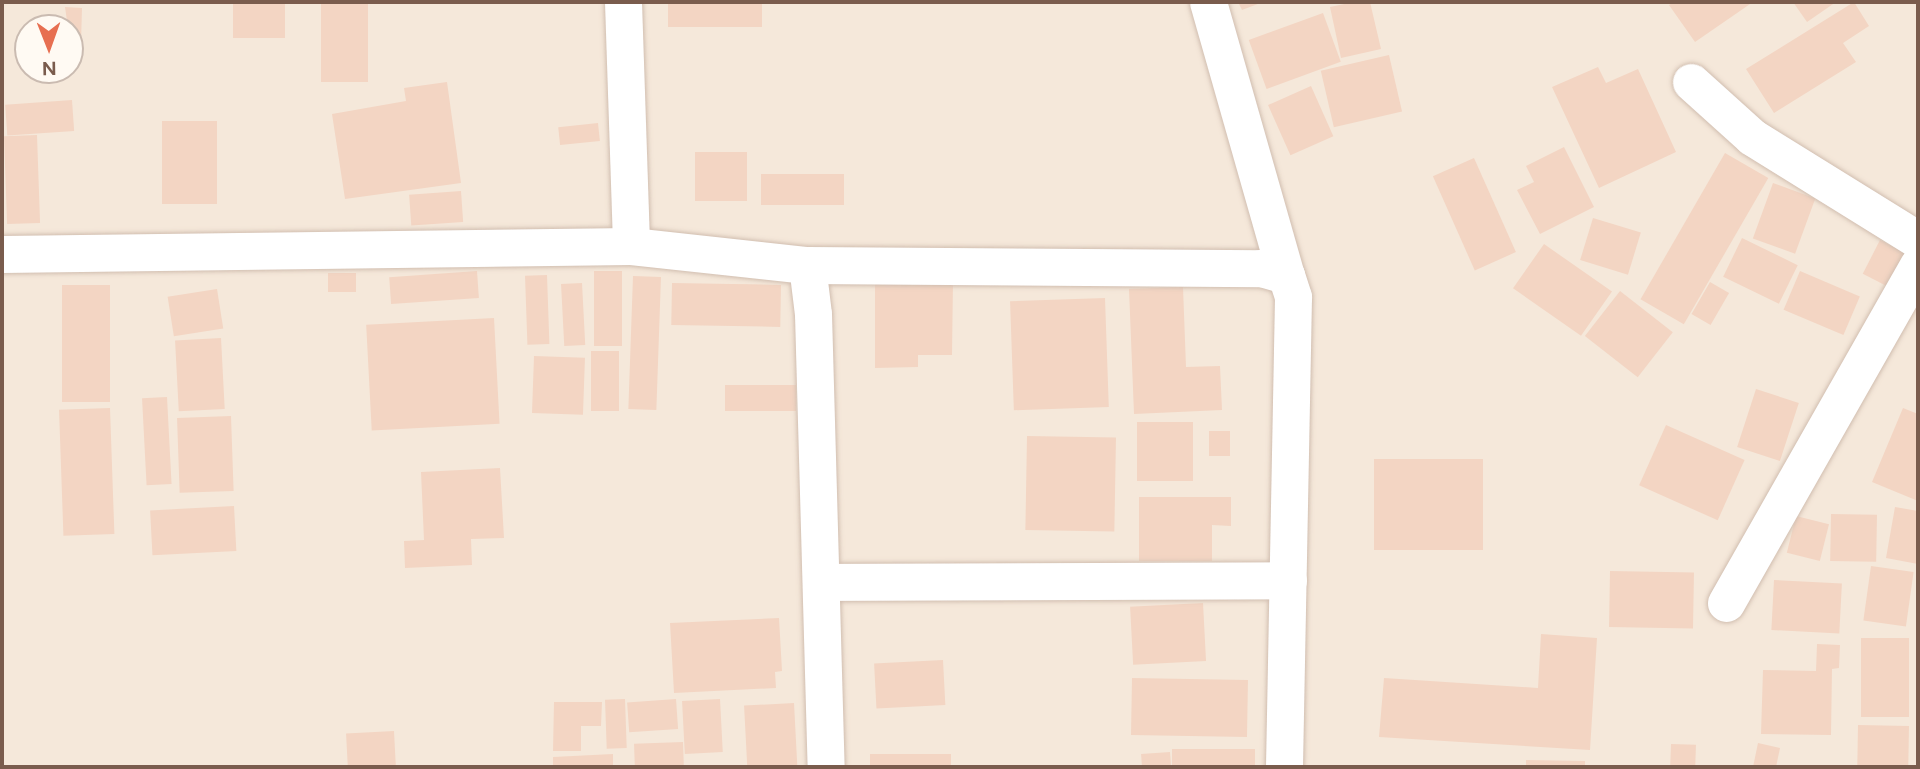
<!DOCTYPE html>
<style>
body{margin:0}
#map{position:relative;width:1920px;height:769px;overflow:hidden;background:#fdf6ec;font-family:Figtree,sans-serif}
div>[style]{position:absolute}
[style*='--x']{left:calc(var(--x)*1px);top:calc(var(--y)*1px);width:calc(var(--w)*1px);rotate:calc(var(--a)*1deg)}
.residential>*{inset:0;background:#f5e8da}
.building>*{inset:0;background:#f3d5c3;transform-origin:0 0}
.roads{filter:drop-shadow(0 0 2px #d1beb0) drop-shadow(0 0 2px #d1beb0)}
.minor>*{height:37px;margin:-18.5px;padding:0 18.5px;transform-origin:18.5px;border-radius:18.5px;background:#fff}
span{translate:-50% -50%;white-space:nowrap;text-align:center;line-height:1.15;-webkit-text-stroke:5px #fffaf3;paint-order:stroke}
.frame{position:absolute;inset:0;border:4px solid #7a5c4d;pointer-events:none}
.north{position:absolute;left:14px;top:14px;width:70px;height:70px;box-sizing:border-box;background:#fffaf3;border:2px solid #cabbb1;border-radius:50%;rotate:179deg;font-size:19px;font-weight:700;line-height:28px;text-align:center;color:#7a5c4d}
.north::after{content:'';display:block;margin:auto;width:24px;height:32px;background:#e76f51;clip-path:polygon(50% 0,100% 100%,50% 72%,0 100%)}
</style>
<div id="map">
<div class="residential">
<i style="clip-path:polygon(evenodd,2px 2px,1918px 2px,1918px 767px,2px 767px,2px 2px,28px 28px,70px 28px,70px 70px,28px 70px,28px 28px)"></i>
</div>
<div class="building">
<i style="left:233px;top:2px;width:52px;height:36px"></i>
<i style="left:321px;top:2px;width:47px;height:80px"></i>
<i style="left:668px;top:2px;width:94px;height:25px"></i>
<i style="clip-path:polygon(1238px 2px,1263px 2px,1242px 10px)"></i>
<i style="clip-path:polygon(1354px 2px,1370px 2px,1381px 49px,1341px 58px,1330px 7px)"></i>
<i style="clip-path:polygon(1674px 2px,1753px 2px,1695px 42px,1669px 5px)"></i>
<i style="clip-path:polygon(1793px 2px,1836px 2px,1807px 22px)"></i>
<i style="clip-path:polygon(1854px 2px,1869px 26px,1843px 43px,1856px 62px,1774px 113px,1746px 69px)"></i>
<i style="clip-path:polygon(65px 7px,82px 8px,81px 43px,70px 42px)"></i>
<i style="left:1323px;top:13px;width:52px;height:79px;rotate:70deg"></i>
<i style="left:1389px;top:55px;width:58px;height:70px;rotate:77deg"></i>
<i style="clip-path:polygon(1598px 67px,1606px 83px,1638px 69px,1676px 152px,1599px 188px,1552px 87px)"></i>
<i style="clip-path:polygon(447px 82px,461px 183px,345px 199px,332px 114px,406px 101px,404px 88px)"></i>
<i style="left:1311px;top:86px;width:55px;height:47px;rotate:66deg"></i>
<i style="left:72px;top:100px;width:31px;height:67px;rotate:86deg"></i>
<i style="left:162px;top:121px;width:55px;height:83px"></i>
<i style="left:598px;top:123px;width:18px;height:40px;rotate:84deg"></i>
<i style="left:37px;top:135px;width:88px;height:33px;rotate:88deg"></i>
<i style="clip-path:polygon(1564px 147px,1594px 207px,1540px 234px,1517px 190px,1534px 182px,1526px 166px)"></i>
<i style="left:695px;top:152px;width:52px;height:49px"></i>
<i style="left:1725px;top:153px;width:50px;height:169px;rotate:30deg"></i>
<i style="left:1474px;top:158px;width:103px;height:45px;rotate:66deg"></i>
<i style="left:761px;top:174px;width:83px;height:31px"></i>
<i style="left:1773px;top:183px;width:45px;height:59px;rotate:20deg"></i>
<i style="left:461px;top:191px;width:31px;height:52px;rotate:86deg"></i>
<i style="left:1593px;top:218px;width:50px;height:44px;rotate:17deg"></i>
<i style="left:1742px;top:238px;width:62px;height:43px;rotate:26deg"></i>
<i style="left:1880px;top:240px;width:28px;height:38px;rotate:27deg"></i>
<i style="left:1544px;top:244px;width:83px;height:54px;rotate:35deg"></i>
<i style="left:477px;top:271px;width:27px;height:88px;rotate:86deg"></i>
<i style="left:594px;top:271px;width:28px;height:75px"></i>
<i style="left:1800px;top:271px;width:65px;height:42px;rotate:23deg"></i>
<i style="left:328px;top:273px;width:28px;height:19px"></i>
<i style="left:547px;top:275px;width:69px;height:22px;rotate:88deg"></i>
<i style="left:633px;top:276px;width:28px;height:133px;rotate:2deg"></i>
<i style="clip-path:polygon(953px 281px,952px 355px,918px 355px,918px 367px,875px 368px,875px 282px)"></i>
<i style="left:1710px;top:282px;width:22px;height:37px;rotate:30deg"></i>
<i style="left:582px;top:283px;width:62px;height:21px;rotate:87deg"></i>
<i style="left:672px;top:283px;width:109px;height:42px;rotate:1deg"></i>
<i style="left:62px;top:285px;width:48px;height:117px"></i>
<i style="clip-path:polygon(1183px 287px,1186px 367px,1220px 366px,1222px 410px,1134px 414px,1129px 289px)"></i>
<i style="left:217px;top:289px;width:40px;height:50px;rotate:81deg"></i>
<i style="left:1620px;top:291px;width:67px;height:57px;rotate:38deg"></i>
<i style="left:1105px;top:298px;width:109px;height:95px;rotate:88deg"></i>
<i style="left:494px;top:318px;width:106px;height:128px;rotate:87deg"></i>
<i style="left:221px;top:338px;width:71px;height:46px;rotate:87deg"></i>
<i style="left:591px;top:351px;width:28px;height:60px"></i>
<i style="left:534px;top:356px;width:51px;height:57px;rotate:2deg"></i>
<i style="left:725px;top:385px;width:71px;height:26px"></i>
<i style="left:1756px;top:389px;width:45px;height:61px;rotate:18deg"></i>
<i style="left:167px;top:397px;width:87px;height:25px;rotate:87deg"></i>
<i style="left:110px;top:408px;width:126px;height:51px;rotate:88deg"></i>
<i style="clip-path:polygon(1903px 408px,1918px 414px,1918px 501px,1872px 482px)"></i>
<i style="left:231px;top:416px;width:75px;height:54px;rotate:88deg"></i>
<i style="left:1137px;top:422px;width:56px;height:59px"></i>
<i style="left:1666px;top:425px;width:86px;height:66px;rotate:24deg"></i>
<i style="left:1209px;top:431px;width:21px;height:25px"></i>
<i style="left:1027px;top:436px;width:89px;height:94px;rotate:1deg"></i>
<i style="left:1374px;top:459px;width:109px;height:91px"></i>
<i style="clip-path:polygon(500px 468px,504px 538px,471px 539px,472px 565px,405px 568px,404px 541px,424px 540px,421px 472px)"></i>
<i style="clip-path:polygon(1139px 497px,1231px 497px,1231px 526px,1212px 525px,1212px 561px,1139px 561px)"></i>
<i style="left:234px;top:506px;width:45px;height:84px;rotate:87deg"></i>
<i style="clip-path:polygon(1895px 507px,1918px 511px,1918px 564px,1886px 558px)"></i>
<i style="left:1831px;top:514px;width:46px;height:47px;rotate:1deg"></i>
<i style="left:1796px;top:516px;width:34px;height:38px;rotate:14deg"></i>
<i style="left:1871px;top:566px;width:43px;height:55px;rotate:8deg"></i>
<i style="left:1610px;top:571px;width:84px;height:56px;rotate:1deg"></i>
<i style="left:1774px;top:580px;width:68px;height:50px;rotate:3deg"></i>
<i style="left:1203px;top:603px;width:58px;height:73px;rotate:87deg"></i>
<i style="clip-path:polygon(779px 618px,782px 671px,775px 672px,776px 688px,674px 693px,670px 623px)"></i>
<i style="clip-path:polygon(1541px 634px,1597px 638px,1590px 750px,1379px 737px,1384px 678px,1538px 688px)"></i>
<i style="left:1861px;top:638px;width:48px;height:79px"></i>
<i style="clip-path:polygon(1817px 644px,1840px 645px,1839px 668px,1832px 669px,1831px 735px,1761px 734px,1763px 670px,1816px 671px)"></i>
<i style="left:943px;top:660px;width:45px;height:69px;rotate:87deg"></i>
<i style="left:1132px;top:678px;width:116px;height:57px;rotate:1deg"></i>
<i style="left:625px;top:699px;width:49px;height:20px;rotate:88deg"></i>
<i style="left:676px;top:699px;width:30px;height:49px;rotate:86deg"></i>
<i style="left:720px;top:699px;width:53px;height:38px;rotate:87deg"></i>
<i style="clip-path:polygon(554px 702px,602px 702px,601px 726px,581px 726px,581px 751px,553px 751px)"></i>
<i style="left:794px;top:703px;width:64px;height:50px;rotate:87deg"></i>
<i style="left:1858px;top:725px;width:51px;height:42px;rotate:1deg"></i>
<i style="left:394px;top:731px;width:36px;height:48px;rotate:87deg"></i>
<i style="left:683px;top:742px;width:25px;height:49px;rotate:88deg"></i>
<i style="clip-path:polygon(1758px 743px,1780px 748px,1776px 767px,1753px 767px)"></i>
<i style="left:1671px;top:744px;width:25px;height:23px;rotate:2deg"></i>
<i style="left:1172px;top:749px;width:83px;height:18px"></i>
<i style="left:1170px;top:752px;width:15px;height:29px;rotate:86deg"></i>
<i style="clip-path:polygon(613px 754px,613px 767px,553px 767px,553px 757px)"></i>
<i style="left:870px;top:754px;width:81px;height:13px"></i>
<i style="clip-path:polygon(1526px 760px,1585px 761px,1585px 767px,1526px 767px)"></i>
</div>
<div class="roads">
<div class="minor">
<i style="--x:623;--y:2;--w:244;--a:88.1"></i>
<i style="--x:1208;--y:2;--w:284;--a:74.1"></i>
<i style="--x:1691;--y:82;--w:82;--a:42"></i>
<i style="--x:1752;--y:137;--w:195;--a:31.8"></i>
<i style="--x:2;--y:254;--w:629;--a:-0.73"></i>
<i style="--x:631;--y:246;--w:177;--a:6.2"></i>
<i style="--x:807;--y:265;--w:49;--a:83"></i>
<i style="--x:813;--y:314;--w:453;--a:88.4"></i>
<i style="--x:807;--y:265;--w:454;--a:0.4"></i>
<i style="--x:1261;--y:268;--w:26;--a:16"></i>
<i style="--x:1286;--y:275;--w:23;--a:72"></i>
<i style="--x:1293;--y:297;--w:470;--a:91.1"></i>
<i style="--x:822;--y:582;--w:466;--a:-0.2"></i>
<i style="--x:1726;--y:603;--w:389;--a:-60.4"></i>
</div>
</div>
<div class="frame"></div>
<div class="north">N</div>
</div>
